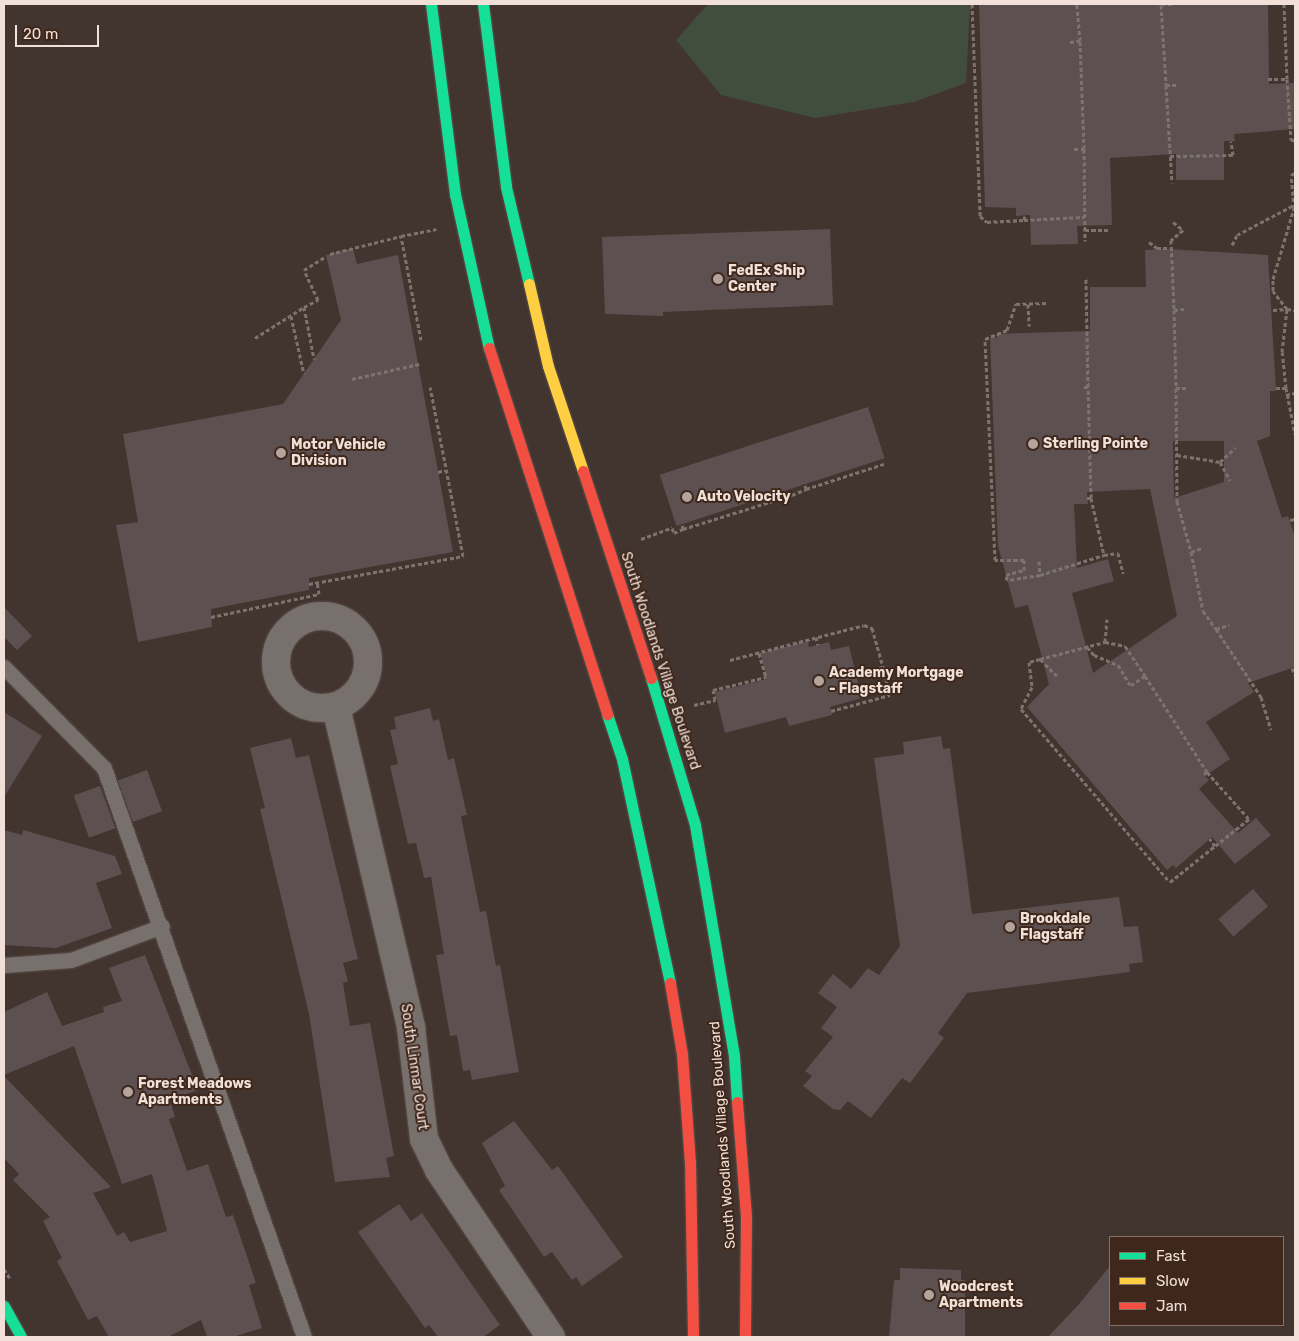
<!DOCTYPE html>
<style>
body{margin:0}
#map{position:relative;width:1299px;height:1341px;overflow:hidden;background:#42342e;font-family:Rubik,sans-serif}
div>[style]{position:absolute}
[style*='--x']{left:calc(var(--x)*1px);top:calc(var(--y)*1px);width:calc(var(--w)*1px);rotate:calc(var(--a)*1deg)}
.green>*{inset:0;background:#414e3e}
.building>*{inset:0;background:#5c5051;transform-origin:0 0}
.path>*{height:3px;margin-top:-1.5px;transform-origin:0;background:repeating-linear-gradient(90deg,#7c736f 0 4px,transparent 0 6.5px)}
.roads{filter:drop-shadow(0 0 1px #5c504b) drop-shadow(0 0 1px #5c504b)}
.lane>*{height:15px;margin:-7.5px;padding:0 7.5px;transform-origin:7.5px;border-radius:7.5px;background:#78706c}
.street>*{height:28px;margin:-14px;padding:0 14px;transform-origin:14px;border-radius:14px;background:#78706c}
.street>.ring{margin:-14px;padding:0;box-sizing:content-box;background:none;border:28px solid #78706c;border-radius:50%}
.fast>*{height:11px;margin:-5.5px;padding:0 5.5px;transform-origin:5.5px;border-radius:5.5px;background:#16e098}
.slow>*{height:11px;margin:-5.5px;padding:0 5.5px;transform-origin:5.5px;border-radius:5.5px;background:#ffcf43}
.jam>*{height:11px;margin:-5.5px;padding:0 5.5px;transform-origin:5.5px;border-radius:5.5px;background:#f24e42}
.dots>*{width:14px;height:14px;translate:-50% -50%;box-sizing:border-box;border:2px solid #3f271c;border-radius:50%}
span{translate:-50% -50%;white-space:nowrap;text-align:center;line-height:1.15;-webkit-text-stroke:4px #3f271c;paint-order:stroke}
.poi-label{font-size:14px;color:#f0e0d8;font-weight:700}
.left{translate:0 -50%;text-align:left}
.street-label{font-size:14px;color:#f0e0d8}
.frame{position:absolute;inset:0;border:5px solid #f0e0d8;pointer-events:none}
.legend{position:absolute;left:1109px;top:1236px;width:175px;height:90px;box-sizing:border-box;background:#3f271c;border:1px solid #867167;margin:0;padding:6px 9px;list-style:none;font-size:15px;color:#f0e0d8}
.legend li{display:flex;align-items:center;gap:10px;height:25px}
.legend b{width:25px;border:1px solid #867167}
.scale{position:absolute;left:15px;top:25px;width:84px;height:22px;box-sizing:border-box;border:2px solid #f0e0d8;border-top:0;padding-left:6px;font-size:15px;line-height:18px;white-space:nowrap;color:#f0e0d8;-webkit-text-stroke:4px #3f271c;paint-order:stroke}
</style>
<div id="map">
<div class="green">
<i style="clip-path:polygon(708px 4px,970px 4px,966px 83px,914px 102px,815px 118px,721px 95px,676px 40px)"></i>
</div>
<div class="building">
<i style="clip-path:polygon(979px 4px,1268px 4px,1269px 84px,1295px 83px,1295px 129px,1234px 134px,1235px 141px,1224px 141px,1224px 180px,1176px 180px,1176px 154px,1110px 158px,1112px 225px,1077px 226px,1078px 244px,1031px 245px,1030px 215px,1016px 216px,1016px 208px,985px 207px)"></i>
<i style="clip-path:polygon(830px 229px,833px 305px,663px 312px,663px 316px,605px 314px,602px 237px)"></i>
<i style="clip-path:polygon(353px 248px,357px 264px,398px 255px,453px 552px,309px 578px,309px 590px,211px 609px,212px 627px,138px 642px,116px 525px,138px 522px,123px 434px,283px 404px,341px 320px,326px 255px)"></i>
<i style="clip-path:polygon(evenodd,1168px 249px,1268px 255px,1276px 391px,1270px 391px,1270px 436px,1257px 441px,1282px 518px,1288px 516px,1295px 537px,1295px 667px,1248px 683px,1254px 692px,1206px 722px,1230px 759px,1205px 776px,1209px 780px,1199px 789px,1238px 833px,1256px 818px,1271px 835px,1235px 864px,1212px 837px,1176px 868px,1173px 865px,1167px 870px,1027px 707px,1049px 684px,1028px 605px,1015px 608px,998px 546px,990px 338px,997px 338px,996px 334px,1090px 331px,1090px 287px,1146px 287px,1145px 250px,1168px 249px,1173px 441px,1224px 441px,1224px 482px,1174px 498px,1173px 441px,1168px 249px,1150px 489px,1177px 616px,1093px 673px,1072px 593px,1114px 581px,1108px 559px,1077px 568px,1074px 504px,1088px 504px,1087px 492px,1150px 489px)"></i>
<i style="left:868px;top:407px;width:54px;height:219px;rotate:72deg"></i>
<i style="clip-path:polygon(4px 607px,32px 636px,17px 650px,4px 637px)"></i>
<i style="clip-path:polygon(808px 641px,809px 647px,829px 642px,831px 650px,849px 646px,862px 698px,830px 707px,832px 715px,789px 726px,786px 717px,725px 733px,715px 692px,767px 679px,760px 653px)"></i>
<i style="clip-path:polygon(430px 708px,433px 721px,439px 719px,448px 760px,454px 758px,467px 815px,461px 816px,480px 912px,486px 911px,496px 966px,500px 965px,519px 1072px,472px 1080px,470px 1070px,463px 1071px,457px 1035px,450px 1036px,436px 955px,444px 954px,431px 877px,424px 878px,416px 843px,408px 844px,390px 766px,398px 764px,390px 730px,396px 729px,394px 717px)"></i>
<i style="clip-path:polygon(4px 712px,42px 736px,4px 797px)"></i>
<i style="clip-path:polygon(941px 736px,943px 749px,950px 748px,972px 914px,1119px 897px,1124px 927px,1138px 926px,1143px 962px,1129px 964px,1130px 972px,967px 993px,938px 1033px,944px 1038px,910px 1083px,902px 1078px,871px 1118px,848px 1101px,840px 1110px,833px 1109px,803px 1086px,812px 1076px,805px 1071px,833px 1037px,821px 1028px,837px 1007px,818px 993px,833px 974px,851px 989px,868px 968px,879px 975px,900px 946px,874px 758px,904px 754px,903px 742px)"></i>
<i style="clip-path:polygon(291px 738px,296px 758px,309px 755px,358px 959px,343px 963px,348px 981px,343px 983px,350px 1026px,370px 1023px,394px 1156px,386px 1158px,390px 1177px,335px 1182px,309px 1014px,260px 809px,265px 808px,250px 748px)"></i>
<i style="left:147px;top:770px;width:44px;height:31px;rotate:70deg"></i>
<i style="left:100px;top:786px;width:45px;height:28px;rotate:70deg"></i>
<i style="clip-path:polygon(4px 830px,22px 835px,23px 830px,115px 856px,122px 874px,96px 883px,112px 928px,56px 948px,4px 945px)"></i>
<i style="left:1253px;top:889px;width:23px;height:46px;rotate:49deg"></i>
<i style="clip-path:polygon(145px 955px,198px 1090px,170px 1100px,175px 1117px,169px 1119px,187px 1171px,208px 1164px,226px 1217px,233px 1215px,256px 1283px,249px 1285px,262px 1328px,233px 1337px,207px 1337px,201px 1320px,168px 1337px,109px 1337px,97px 1316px,88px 1320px,57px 1261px,62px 1258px,43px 1221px,50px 1217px,13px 1180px,19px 1174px,4px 1158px,4px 1076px,111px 1187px,93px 1193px,117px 1236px,124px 1232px,130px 1242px,167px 1231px,152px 1174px,122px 1184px,74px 1046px,4px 1075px,4px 1012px,47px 992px,62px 1026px,104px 1012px,103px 1007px,122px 1001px,109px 968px)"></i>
<i style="clip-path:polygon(514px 1121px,552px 1170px,558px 1166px,623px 1257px,582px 1286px,576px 1277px,572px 1280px,552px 1252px,544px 1257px,499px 1190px,505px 1186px,482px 1143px)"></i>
<i style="clip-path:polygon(399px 1204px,411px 1221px,422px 1213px,500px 1325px,483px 1337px,438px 1337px,429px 1325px,425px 1328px,358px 1232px)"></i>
<i style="clip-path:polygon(1110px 1266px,1110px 1337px,1048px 1337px,1080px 1303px)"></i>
<i style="clip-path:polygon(900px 1268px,961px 1270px,961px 1280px,965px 1280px,965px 1337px,889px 1337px,894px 1280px,900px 1280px)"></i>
</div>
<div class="path">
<i style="--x:972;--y:4;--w:212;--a:87.8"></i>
<i style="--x:980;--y:216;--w:9;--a:41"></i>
<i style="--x:987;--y:222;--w:37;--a:-3"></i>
<i style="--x:1161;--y:4;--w:12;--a:0"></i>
<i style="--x:1161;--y:5;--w:80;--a:86.4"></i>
<i style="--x:1166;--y:85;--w:12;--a:0"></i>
<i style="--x:1070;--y:42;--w:10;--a:-6"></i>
<i style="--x:1080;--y:41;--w:37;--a:-95"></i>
<i style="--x:1268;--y:79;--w:19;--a:0"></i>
<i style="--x:1287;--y:79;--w:75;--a:-92.3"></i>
<i style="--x:1287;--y:79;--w:61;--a:86.2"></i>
<i style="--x:1291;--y:140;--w:4;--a:0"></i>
<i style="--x:1166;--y:85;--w:98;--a:86.5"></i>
<i style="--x:1074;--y:149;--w:10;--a:0"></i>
<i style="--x:1084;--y:149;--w:108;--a:-92.1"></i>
<i style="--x:1084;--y:149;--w:92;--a:89.4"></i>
<i style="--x:1170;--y:156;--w:63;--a:-0.9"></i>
<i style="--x:1233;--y:155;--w:14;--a:-98"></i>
<i style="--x:1025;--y:216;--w:4;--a:104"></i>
<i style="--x:1024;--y:220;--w:60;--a:-2.9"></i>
<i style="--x:1173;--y:222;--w:13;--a:39"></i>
<i style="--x:1183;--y:230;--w:16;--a:140"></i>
<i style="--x:1171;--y:240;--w:70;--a:87.5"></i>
<i style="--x:1174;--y:310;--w:10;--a:-6"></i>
<i style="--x:1085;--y:230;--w:24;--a:0"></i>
<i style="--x:1149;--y:242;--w:10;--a:37"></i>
<i style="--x:1157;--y:248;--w:14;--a:0"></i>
<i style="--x:1232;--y:245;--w:11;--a:-63"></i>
<i style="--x:1237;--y:235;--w:64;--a:-27.8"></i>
<i style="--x:330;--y:254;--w:73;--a:-14.2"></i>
<i style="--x:1028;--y:304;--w:22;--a:87"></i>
<i style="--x:304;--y:307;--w:16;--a:-27"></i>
<i style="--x:318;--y:300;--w:33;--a:-115"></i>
<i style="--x:304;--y:270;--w:26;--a:-32"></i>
<i style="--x:1174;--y:310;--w:78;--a:88.5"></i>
<i style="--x:1176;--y:388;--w:10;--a:0"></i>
<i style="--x:1273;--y:310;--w:14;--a:-4"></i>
<i style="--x:1287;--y:309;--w:23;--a:-128"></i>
<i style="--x:1273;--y:291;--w:12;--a:-90"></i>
<i style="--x:1273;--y:279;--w:74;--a:-73.5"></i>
<i style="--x:1294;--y:208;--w:33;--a:-95"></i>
<i style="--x:1291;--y:175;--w:4;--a:-27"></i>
<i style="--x:291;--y:316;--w:59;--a:77.4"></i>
<i style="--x:255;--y:338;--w:58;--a:-32.3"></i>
<i style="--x:304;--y:307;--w:53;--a:79.1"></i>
<i style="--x:421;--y:340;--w:106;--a:-100.9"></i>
<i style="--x:401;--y:236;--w:36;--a:-11"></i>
<i style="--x:352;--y:379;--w:69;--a:-12.6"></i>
<i style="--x:1084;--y:387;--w:4;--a:0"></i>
<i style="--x:1088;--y:387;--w:109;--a:-91.1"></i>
<i style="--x:1176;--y:388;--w:113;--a:89.5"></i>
<i style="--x:1177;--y:501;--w:53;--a:74.6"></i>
<i style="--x:1191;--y:552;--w:12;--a:-20"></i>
<i style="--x:1276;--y:388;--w:10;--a:0"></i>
<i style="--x:1286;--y:388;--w:36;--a:-96"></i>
<i style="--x:1282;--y:352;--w:43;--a:-83.4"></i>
<i style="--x:1287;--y:309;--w:8;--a:7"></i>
<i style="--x:1286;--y:388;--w:47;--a:78.9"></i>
<i style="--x:1286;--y:395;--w:9;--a:-13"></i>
<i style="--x:1177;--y:455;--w:44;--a:9.2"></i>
<i style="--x:1220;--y:462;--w:21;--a:61"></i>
<i style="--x:1220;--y:462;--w:21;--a:-43"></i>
<i style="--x:438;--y:472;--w:7;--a:-16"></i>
<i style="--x:806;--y:489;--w:82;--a:-17.8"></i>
<i style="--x:1087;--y:498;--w:4;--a:0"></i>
<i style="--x:1091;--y:498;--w:111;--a:-91.5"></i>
<i style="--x:1091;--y:498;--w:58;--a:77.2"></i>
<i style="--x:1104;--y:555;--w:14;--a:-8"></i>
<i style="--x:1118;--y:553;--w:21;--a:76"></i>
<i style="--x:1290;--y:520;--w:5;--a:-11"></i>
<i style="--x:683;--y:529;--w:114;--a:-17.3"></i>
<i style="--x:792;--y:495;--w:15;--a:-23"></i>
<i style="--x:806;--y:489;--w:4;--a:-104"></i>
<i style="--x:641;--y:539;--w:33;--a:-20"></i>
<i style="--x:672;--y:528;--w:5;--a:68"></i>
<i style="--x:674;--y:533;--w:10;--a:-24"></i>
<i style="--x:683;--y:529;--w:5;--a:-101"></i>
<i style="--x:1191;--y:552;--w:60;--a:78.5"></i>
<i style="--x:1203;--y:611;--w:22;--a:54"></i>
<i style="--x:1216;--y:629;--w:14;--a:-17"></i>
<i style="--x:1039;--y:561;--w:14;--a:86"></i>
<i style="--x:1040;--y:575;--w:67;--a:-17.4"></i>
<i style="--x:1040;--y:575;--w:33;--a:171"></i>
<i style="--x:1007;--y:580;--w:5;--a:-101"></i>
<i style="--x:1006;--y:575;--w:19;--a:-16"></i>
<i style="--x:1024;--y:570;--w:10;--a:-90"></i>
<i style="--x:1024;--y:560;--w:29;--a:180"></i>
<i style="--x:995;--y:560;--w:221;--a:-92.6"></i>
<i style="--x:985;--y:339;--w:24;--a:-22"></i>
<i style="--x:1007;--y:330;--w:28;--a:-71"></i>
<i style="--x:1016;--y:304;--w:30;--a:-2"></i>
<i style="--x:309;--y:584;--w:157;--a:-10.3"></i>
<i style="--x:463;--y:556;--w:172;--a:-101"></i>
<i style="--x:211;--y:617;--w:110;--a:-12"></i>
<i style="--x:319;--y:594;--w:12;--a:-99"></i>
<i style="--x:1216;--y:629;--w:82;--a:56.5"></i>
<i style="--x:1261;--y:697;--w:34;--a:73"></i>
<i style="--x:816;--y:637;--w:8;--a:76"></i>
<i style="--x:1105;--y:642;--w:20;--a:11"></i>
<i style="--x:1125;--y:646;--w:36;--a:56"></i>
<i style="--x:1145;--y:676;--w:17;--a:147"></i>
<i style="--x:1087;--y:647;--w:11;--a:49"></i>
<i style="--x:1094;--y:655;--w:26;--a:23"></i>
<i style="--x:1118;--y:665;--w:23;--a:59"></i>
<i style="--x:759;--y:653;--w:25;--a:74"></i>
<i style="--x:1040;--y:659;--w:11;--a:165"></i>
<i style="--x:1029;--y:662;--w:25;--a:83"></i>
<i style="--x:1032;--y:687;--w:25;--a:117"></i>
<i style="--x:1021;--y:709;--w:228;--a:49.3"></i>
<i style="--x:1170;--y:882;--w:58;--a:-38.7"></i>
<i style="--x:730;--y:660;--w:138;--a:-14.6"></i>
<i style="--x:864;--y:625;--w:9;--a:21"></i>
<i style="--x:872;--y:628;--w:41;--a:74.2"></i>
<i style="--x:883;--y:667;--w:28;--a:165"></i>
<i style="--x:1292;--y:668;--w:8;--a:67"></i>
<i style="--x:1057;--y:676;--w:24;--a:-135"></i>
<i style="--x:1040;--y:659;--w:67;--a:-14.7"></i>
<i style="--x:1105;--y:642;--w:23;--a:-85"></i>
<i style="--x:1145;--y:676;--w:114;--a:57.1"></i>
<i style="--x:1207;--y:772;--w:4;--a:146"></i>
<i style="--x:694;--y:705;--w:22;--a:-13"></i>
<i style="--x:715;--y:700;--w:10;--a:-101"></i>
<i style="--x:713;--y:690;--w:55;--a:-13.8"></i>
<i style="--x:831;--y:711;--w:61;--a:-15.2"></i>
<i style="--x:890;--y:695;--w:29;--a:-104"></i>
<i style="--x:1207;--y:772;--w:63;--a:48.2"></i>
<i style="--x:1249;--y:819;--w:43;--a:141.5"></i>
<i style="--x:1215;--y:846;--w:9;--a:-126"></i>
<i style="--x:4;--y:1269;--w:13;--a:58"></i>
</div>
<div class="roads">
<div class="lane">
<i style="--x:4;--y:667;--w:142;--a:45.3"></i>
<i style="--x:104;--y:768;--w:603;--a:70.63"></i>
<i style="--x:4;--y:965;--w:67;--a:-4.3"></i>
<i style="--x:71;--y:960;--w:97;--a:-20.5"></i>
</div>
<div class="street">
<i class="ring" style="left:276px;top:616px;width:64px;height:64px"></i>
<i style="--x:336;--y:707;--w:330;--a:76.8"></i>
<i style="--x:411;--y:1028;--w:112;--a:83.3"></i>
<i style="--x:424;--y:1139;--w:34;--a:64"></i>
<i style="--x:439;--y:1170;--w:201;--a:56.2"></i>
</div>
<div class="fast">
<i style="--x:431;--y:4;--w:192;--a:82.8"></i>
<i style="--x:455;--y:194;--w:158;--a:77.6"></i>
<i style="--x:483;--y:4;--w:184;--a:82.8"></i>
<i style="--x:506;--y:187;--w:100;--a:76.7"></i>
<i style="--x:651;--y:678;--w:153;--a:73.3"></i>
<i style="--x:695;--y:825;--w:234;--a:80.4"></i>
<i style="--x:734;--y:1056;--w:46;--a:86.3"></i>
<i style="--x:607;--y:714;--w:47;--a:71.6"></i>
<i style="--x:622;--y:759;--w:229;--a:77.9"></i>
<i style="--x:4;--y:1306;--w:35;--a:61"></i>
</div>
<div class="slow">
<i style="--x:529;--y:284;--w:84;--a:77"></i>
<i style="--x:548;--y:366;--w:111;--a:71.6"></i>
</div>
<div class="jam">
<i style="--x:489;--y:348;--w:385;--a:72.1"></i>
<i style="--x:583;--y:471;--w:218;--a:71.8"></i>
<i style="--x:670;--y:983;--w:72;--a:80.4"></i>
<i style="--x:682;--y:1054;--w:108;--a:85.8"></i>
<i style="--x:690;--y:1162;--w:175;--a:89"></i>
<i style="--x:737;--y:1102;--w:115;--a:85.5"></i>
<i style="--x:746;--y:1217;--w:120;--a:90.5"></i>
</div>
</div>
<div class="dots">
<i style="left:718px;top:279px;background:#b3a49c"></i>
<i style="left:1033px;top:444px;background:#b3a49c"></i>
<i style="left:281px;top:453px;background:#b3a49c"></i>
<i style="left:687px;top:497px;background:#b3a49c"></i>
<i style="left:819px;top:681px;background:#b3a49c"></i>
<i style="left:1010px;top:927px;background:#b3a49c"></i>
<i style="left:128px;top:1092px;background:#b3a49c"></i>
<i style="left:929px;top:1295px;background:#b3a49c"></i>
</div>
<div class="poi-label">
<span class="left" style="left:728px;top:279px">FedEx Ship<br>Center</span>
<span class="left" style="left:1043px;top:444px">Sterling Pointe</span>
<span class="left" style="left:291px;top:453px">Motor Vehicle<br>Division</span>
<span class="left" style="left:697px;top:497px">Auto Velocity</span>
<span class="left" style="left:829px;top:681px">Academy Mortgage<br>- Flagstaff</span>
<span class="left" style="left:1020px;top:927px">Brookdale<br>Flagstaff</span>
<span class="left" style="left:138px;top:1092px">Forest Meadows<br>Apartments</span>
<span class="left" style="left:939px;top:1295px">Woodcrest<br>Apartments</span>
</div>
<div class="street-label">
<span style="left:660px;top:661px;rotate:72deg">South Woodlands Village Boulevard</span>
<span style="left:414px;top:1067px;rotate:82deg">South Linmar Court</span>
<span style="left:723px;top:1135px;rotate:-94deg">South Woodlands Village Boulevard</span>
</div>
<div class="frame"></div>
<ul class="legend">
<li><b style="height:6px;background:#16e098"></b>Fast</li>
<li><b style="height:6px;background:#ffcf43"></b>Slow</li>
<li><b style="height:6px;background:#f24e42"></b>Jam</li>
</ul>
<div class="scale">20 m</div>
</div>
